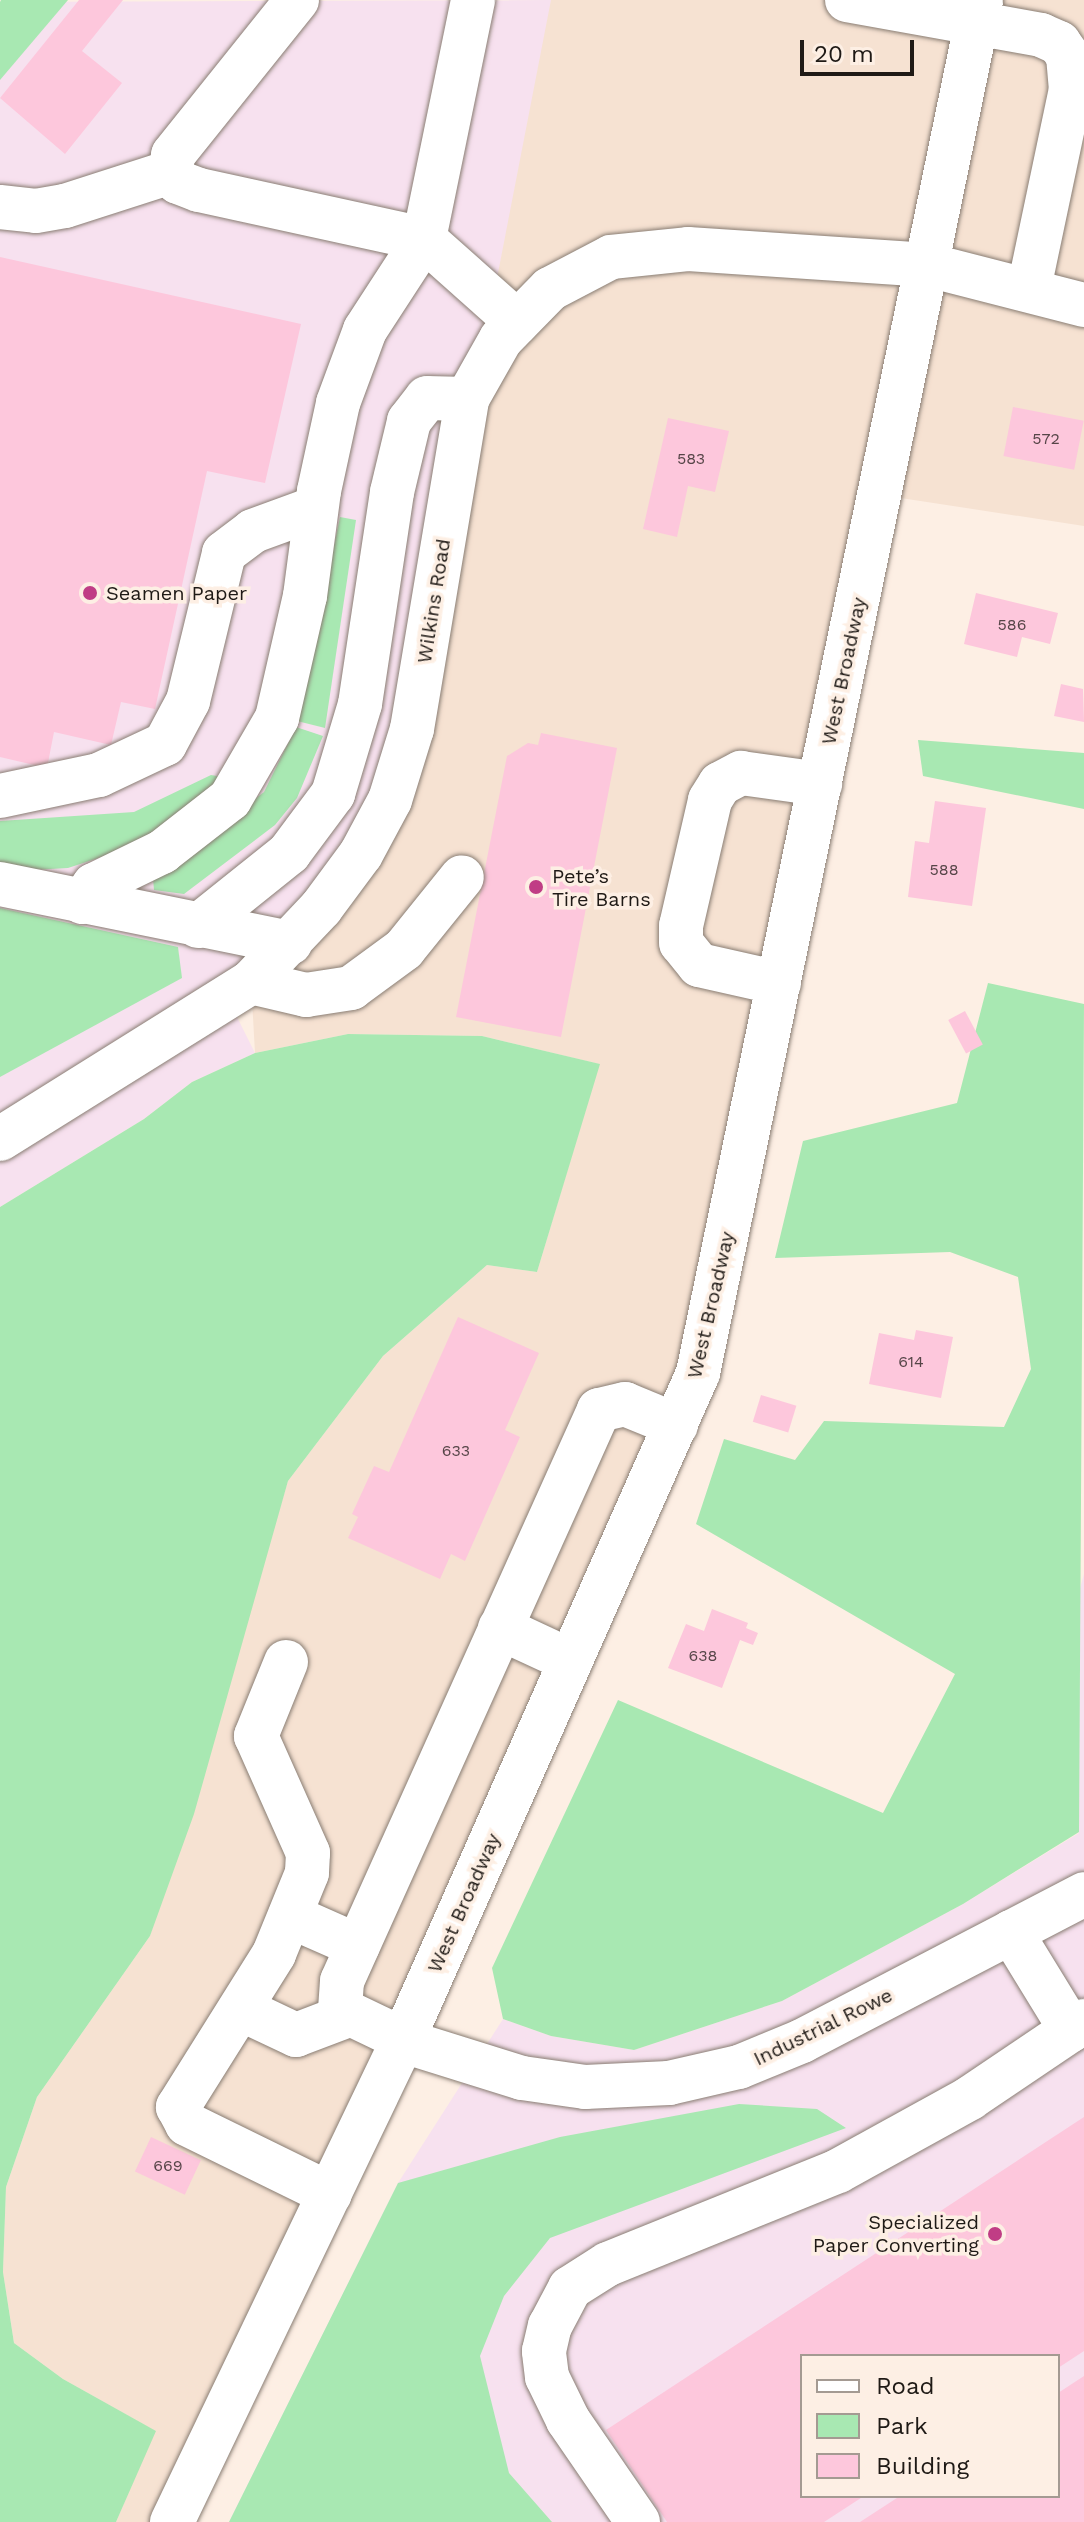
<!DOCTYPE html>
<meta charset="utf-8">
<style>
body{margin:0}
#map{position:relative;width:1084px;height:2522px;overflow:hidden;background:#fdefe4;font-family:"Work Sans",sans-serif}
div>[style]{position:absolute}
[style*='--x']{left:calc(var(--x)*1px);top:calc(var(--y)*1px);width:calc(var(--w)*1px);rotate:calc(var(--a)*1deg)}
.built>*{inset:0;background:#f6e2d2}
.industrial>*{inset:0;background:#f7e1ef}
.green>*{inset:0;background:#a8e8b2}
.building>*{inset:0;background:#fdc7dc;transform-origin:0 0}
.roads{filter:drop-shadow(0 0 2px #897d73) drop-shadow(0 0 2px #897d73)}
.minor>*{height:44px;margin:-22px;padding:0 22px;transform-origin:22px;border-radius:22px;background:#fff}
.major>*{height:44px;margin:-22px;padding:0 22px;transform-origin:22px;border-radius:22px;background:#fff}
.dots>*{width:22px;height:22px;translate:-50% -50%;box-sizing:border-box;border:4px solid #fdefe4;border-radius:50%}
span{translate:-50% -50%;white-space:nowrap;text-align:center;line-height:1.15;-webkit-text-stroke:7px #fdefe4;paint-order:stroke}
.number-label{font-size:16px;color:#564548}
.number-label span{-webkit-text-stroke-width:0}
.poi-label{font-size:20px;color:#1f1a16}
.left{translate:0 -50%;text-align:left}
.right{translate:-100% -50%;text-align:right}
.street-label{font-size:20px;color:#1f1a16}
.legend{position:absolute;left:800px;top:2354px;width:260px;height:144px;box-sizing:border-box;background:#fdefe4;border:2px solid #a49a92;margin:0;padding:10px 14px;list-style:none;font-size:24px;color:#1f1a16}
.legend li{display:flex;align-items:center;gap:16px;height:40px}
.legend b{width:40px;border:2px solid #a49a92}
.scale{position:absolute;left:800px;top:40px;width:114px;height:36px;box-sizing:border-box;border:4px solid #1f1a16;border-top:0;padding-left:10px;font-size:24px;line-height:28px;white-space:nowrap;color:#1f1a16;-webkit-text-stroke:6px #fdefe4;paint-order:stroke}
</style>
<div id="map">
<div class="built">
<i style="clip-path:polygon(549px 0,1084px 0,1084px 526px,881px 495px,698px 1373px,172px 2522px,116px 2522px,155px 2431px,63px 2379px,14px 2343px,3px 2272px,6px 2187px,37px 2097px,150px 1936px,288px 1481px,383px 1356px,487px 1265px,537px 1272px,599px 1064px,482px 1036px,348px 1034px,255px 1053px,251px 982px)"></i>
</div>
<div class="industrial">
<i style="clip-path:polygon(551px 0,433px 608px,390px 800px,228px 999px,255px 1053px,192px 1082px,144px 1119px,0 1207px,0 2px)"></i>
<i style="clip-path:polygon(evenodd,1084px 1574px,1084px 2522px,229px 2522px,398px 2183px,503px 2019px,551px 2036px,634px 2050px,782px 2001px,963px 1904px,1079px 1833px,1079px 1592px,1084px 1574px,802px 2356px,1058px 2356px,1058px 2496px,802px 2496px,802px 2356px)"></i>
</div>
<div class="green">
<i style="clip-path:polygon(1px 0,68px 0,0 80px,0 2px)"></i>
<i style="clip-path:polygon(340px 517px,356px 520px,325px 728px,297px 721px)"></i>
<i style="clip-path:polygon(296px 727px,323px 736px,297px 798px,275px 825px,184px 894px,154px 890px,153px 879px,264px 792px)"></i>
<i style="clip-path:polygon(918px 740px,1084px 753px,1084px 809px,923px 776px)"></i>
<i style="clip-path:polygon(211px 775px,222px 777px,144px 843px,68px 868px,32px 870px,0 862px,0 821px,134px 812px)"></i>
<i style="clip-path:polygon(0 908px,178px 947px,182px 978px,0 1077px)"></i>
<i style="clip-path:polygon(988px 983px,1084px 1004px,1079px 1832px,963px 1904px,782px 2001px,634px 2050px,551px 2036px,503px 2019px,492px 1968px,618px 1700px,883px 1813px,955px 1674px,696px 1524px,724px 1439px,795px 1460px,824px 1421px,1004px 1427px,1031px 1369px,1018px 1277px,950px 1252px,775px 1258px,803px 1141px,957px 1103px)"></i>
<i style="clip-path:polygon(348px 1034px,482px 1036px,600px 1064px,537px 1272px,487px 1265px,383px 1356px,288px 1481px,194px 1814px,150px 1936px,37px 2097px,6px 2187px,3px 2272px,14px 2343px,63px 2379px,156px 2431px,116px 2522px,0 2522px,0 1207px,144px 1119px,192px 1082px,255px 1053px)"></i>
<i style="clip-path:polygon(739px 2104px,817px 2109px,846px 2128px,550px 2238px,504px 2296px,480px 2356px,509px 2473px,552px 2522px,229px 2522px,398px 2183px,560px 2137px)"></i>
</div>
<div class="building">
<i style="clip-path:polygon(79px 0,123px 0,82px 51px,122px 83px,65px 154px,0 98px)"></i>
<i style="clip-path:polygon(0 257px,301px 324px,265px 483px,207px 471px,155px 709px,121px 702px,111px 745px,54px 732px,47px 768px,0 757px)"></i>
<i style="left:1013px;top:407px;width:72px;height:50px;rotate:11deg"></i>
<i style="clip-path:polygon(668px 418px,729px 431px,715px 492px,688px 486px,677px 537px,643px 529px)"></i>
<i style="clip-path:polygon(976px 593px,1058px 613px,1050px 644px,1022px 637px,1017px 657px,964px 644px)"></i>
<i style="clip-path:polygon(1061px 684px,1083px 689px,1084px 722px,1054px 716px)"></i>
<i style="clip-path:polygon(541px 733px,617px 748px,561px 1037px,456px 1017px,507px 756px,528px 743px,538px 745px)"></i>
<i style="clip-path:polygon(935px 801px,986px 808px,972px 906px,908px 897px,915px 841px,929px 843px)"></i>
<i style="left:965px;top:1011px;width:38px;height:19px;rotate:62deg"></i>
<i style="clip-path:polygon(458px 1317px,539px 1353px,505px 1430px,520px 1437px,465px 1561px,451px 1554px,440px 1579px,348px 1538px,358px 1517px,352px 1514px,374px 1466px,389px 1472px)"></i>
<i style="clip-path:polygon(916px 1330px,953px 1337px,941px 1398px,869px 1384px,879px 1333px,914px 1340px)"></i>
<i style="left:761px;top:1395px;width:37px;height:28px;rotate:17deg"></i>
<i style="clip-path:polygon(712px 1609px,748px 1623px,746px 1628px,758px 1633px,753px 1645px,740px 1640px,722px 1688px,668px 1668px,686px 1624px,704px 1631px)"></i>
<i style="clip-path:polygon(1084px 2117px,1084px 2351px,1058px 2368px,1058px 2356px,802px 2356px,802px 2496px,864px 2496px,824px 2522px,667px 2522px,606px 2430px)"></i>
<i style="left:151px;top:2137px;width:55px;height:38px;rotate:25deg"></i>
<i style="clip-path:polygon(1084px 2376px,1084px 2522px,860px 2522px,900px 2496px,1058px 2496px,1058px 2393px)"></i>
</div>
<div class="roads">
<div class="minor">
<i style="--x:297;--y:0;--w:198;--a:128.7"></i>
<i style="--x:173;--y:155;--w:17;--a:97"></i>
<i style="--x:171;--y:172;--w:12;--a:55"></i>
<i style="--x:178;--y:182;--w:22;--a:21"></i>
<i style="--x:199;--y:190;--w:230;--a:12.3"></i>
<i style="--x:424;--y:239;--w:125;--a:41.7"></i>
<i style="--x:847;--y:0;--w:197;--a:10.2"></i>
<i style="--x:1041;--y:35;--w:20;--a:24"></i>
<i style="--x:1059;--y:43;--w:16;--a:55"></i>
<i style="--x:1068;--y:56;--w:33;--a:85"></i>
<i style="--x:1071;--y:89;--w:203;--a:101.9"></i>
<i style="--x:0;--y:207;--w:36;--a:6"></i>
<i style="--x:36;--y:211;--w:29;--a:-10"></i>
<i style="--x:65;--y:206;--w:111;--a:-17.8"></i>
<i style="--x:0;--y:796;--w:101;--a:-12"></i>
<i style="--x:99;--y:775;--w:73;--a:-25.2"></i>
<i style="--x:165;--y:744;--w:49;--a:-61.9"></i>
<i style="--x:188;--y:701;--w:152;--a:-76.3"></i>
<i style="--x:224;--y:553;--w:36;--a:-37"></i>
<i style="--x:253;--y:531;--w:67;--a:-20.1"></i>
<i style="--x:0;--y:884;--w:296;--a:11.5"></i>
<i style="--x:82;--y:902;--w:21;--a:-55"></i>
<i style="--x:94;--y:885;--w:76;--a:-25.9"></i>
<i style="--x:162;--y:852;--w:86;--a:-37.9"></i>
<i style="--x:230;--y:799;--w:94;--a:-59.9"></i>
<i style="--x:277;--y:718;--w:125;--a:-77.1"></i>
<i style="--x:305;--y:596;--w:106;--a:-82.4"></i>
<i style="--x:319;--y:491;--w:90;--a:-77.8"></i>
<i style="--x:338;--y:403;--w:78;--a:-69.7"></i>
<i style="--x:365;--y:330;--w:108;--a:-57"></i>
<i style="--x:424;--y:239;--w:244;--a:-78.4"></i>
<i style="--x:198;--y:926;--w:117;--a:-38.7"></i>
<i style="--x:289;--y:853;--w:74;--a:-53.3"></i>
<i style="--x:333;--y:794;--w:94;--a:-73.3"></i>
<i style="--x:360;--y:704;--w:214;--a:-81.4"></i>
<i style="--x:392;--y:492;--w:73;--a:-76.5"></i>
<i style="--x:409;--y:421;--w:29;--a:-52"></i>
<i style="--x:427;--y:398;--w:40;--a:1.4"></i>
<i style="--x:251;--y:982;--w:57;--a:13.3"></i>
<i style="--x:306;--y:995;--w:46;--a:-8.8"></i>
<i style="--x:351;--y:988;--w:66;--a:-36.3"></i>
<i style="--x:404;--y:949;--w:92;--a:-51.1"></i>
<i style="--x:779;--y:983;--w:82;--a:-167.3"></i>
<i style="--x:699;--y:965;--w:28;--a:-129"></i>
<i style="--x:681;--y:943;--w:17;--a:-90"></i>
<i style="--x:681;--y:926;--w:129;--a:-77"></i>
<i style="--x:710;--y:800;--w:19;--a:-58"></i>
<i style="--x:720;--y:784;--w:24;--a:-28"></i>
<i style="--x:741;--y:773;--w:80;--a:7.9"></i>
<i style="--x:0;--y:1139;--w:296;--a:-32"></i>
<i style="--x:251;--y:982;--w:102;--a:-46.6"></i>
<i style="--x:321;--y:908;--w:67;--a:-53.5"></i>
<i style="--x:361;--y:854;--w:61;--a:-61.8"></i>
<i style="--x:390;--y:800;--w:74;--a:-72.8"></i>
<i style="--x:412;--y:729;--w:335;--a:-80.5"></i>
<i style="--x:467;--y:399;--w:69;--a:-60.5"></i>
<i style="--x:501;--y:339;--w:70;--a:-45.6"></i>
<i style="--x:550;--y:289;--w:69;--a:-27.7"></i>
<i style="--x:611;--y:257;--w:77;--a:-5.9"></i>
<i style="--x:688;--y:249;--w:241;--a:3.8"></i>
<i style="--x:928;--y:265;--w:161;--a:14.4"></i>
<i style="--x:676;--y:1425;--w:55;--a:-157.6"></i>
<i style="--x:625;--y:1404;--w:27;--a:167"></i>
<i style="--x:599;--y:1410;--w:626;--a:114.23"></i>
<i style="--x:342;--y:1981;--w:28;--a:94"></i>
<i style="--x:340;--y:2009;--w:81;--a:25.6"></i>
<i style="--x:413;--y:2044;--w:114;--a:17.3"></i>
<i style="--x:522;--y:2078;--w:64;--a:8.1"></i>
<i style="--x:585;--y:2087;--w:84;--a:-2.7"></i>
<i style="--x:669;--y:2083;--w:72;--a:-12.9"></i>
<i style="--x:739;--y:2067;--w:68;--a:-22.4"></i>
<i style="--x:802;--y:2041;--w:318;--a:-27.5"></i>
<i style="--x:500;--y:1628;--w:78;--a:24.9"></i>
<i style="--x:286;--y:1662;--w:80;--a:112.1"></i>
<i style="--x:256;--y:1736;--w:128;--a:66"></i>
<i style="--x:308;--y:1853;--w:20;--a:93"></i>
<i style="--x:307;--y:1873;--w:87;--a:112.2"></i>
<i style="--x:274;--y:1954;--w:181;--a:122.1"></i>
<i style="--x:178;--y:2107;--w:19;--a:62"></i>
<i style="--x:187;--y:2124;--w:159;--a:26.1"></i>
<i style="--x:290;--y:1916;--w:74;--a:23.8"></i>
<i style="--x:1011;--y:1932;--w:115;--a:58.5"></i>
<i style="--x:241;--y:2009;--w:61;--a:25.3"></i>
<i style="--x:296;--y:2035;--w:53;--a:-20.8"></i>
<i style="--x:638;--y:2522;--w:124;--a:-124.5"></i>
<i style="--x:568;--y:2420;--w:48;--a:-116"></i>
<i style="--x:547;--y:2377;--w:26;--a:-97"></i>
<i style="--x:544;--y:2351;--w:26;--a:-77"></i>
<i style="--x:550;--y:2326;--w:43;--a:-62.2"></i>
<i style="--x:570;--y:2288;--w:45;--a:-32.3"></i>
<i style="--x:608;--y:2264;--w:248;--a:-22"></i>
<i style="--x:838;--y:2171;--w:151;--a:-28.9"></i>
<i style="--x:970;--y:2098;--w:138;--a:-34"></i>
</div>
<div class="major">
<i style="--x:172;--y:2522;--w:534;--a:-64.39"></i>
<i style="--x:403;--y:2040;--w:729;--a:-66.14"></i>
<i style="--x:698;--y:1373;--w:1402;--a:-78.35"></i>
</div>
</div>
<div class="dots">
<i style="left:90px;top:593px;background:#c03d85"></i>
<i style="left:536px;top:887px;background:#c03d85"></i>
<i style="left:995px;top:2234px;background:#c03d85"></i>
</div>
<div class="number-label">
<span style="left:1046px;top:439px">572</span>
<span style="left:691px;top:459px">583</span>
<span style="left:1012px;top:625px">586</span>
<span style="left:944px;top:870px">588</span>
<span style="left:911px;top:1362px">614</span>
<span style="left:456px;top:1451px">633</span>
<span style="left:703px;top:1656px">638</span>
<span style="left:168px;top:2166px">669</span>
</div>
<div class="poi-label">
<span class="left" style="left:106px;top:593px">Seamen Paper</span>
<span class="left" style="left:552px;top:888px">Pete’s<br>Tire Barns</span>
<span class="right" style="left:979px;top:2234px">Specialized<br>Paper Converting</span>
</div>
<div class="street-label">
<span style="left:434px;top:601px;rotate:-81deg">Wilkins Road</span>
<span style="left:844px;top:671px;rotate:-78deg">West Broadway</span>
<span style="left:711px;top:1305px;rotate:-77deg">West Broadway</span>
<span style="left:464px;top:1903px;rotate:-66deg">West Broadway</span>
<span style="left:823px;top:2027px;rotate:-26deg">Industrial Rowe</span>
</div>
<ul class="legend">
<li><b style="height:10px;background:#fff"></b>Road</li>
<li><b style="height:22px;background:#a8e8b2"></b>Park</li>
<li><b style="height:22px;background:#fdc7dc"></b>Building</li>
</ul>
<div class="scale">20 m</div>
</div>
